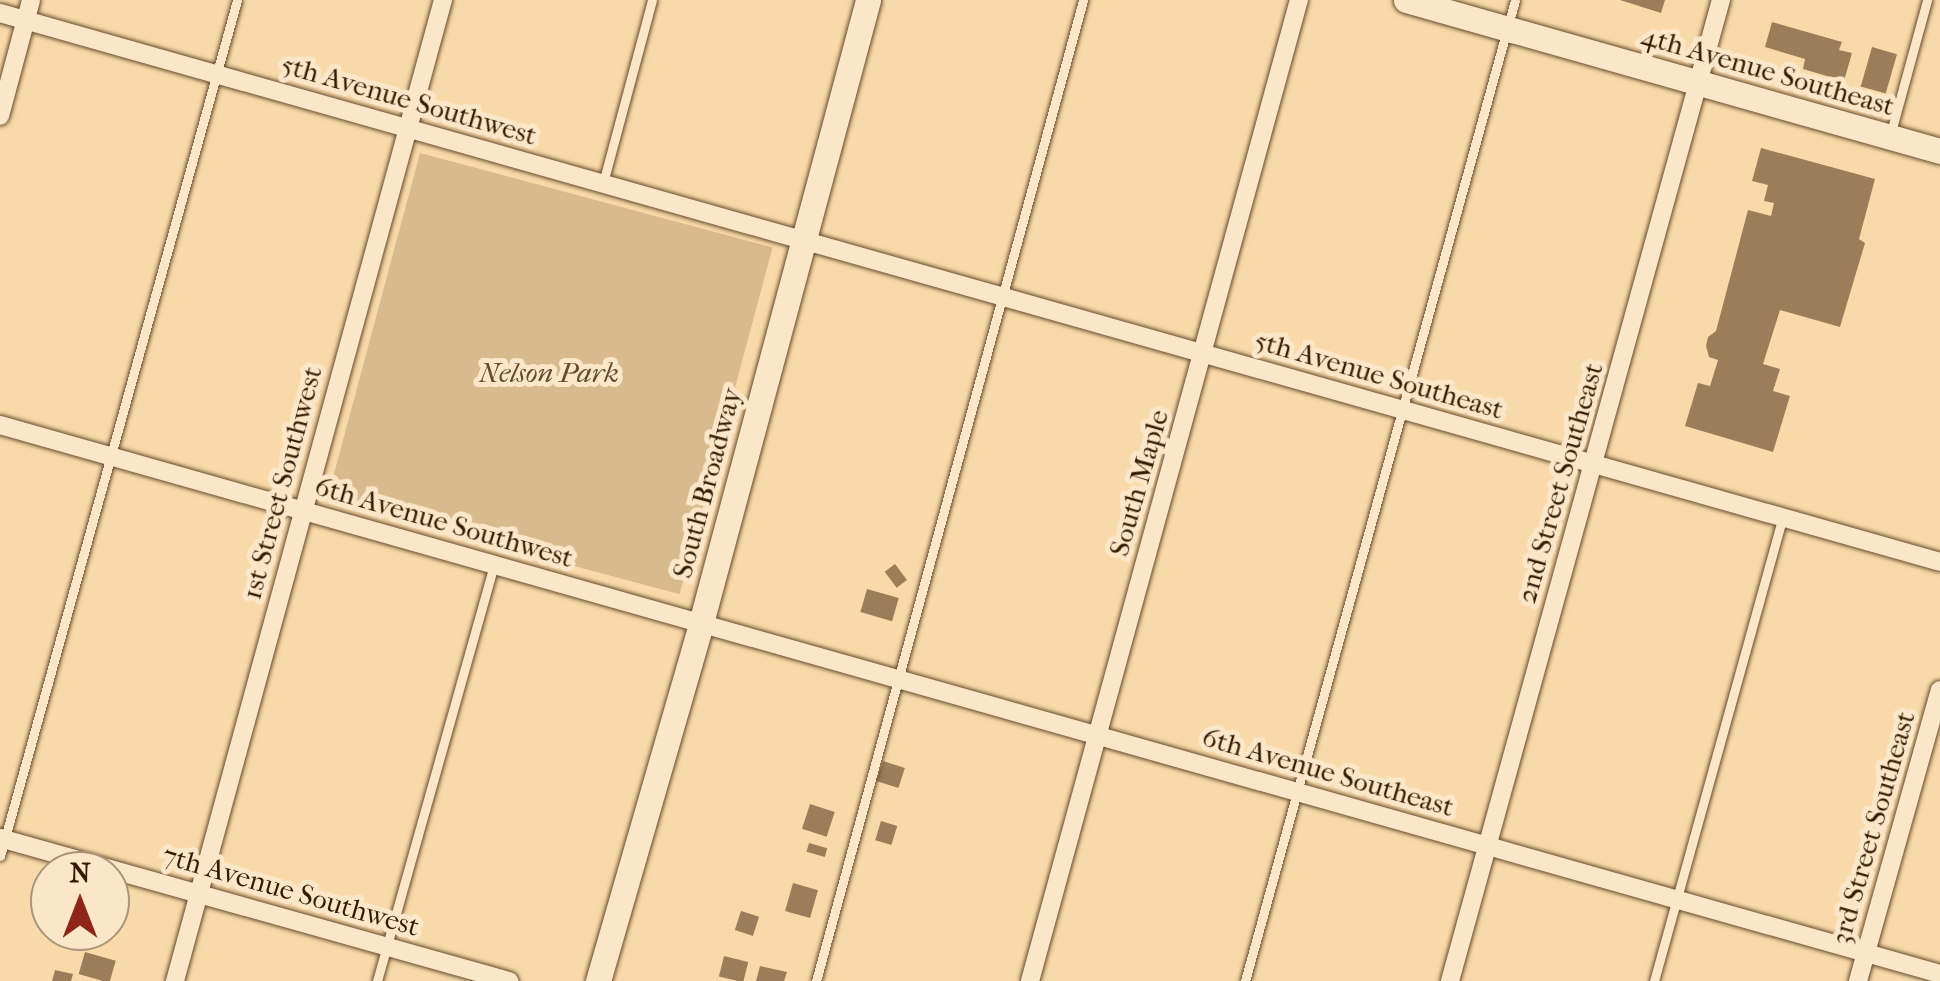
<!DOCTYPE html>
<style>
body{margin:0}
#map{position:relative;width:1940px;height:981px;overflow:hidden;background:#f8daaa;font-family:"IM FELL French Canon",serif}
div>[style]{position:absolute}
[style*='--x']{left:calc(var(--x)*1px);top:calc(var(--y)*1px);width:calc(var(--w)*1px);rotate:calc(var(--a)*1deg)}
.green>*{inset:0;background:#d7ba8d;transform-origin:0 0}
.building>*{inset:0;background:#9a7e59;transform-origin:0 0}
.roads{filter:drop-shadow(0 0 2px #654b2b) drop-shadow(0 0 2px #654b2b)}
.lane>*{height:9px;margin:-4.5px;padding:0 4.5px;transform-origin:4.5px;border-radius:4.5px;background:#fae7c8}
.street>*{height:18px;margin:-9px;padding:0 9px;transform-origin:9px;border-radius:9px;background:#fae7c8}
.secondary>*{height:25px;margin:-12.5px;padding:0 12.5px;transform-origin:12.5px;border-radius:12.5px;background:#fae7c8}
span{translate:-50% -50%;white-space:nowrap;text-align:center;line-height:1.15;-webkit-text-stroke:10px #fae7c8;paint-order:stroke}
.street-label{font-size:28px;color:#341b01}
.park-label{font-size:28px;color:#654b2b;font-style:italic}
.north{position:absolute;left:30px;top:851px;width:100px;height:100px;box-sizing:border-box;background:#fae7c8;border:2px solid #ab9578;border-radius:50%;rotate:0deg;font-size:28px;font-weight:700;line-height:40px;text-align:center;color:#341b01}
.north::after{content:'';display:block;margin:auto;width:35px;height:45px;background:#8f2418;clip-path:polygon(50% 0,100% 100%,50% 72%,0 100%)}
</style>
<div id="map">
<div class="green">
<i style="left:420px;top:153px;width:365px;height:359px;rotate:15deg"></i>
</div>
<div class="building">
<i style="clip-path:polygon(1620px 0,1665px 0,1661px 13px)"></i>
<i style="clip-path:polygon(1772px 22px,1842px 42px,1839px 50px,1852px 53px,1844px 81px,1803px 69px,1805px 59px,1765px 47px)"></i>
<i style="left:1872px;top:47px;width:26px;height:41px;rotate:16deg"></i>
<i style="clip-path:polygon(1761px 148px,1875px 179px,1859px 239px,1865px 243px,1840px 327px,1780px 310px,1763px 364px,1780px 369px,1773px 391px,1790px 396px,1773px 452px,1685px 426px,1698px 383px,1710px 386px,1718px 360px,1709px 357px,1706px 346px,1708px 337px,1716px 331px,1748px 210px,1771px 216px,1774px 203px,1764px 201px,1768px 185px,1752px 181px)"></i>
<i style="left:895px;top:564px;width:20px;height:13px;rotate:53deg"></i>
<i style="left:867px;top:589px;width:33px;height:24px;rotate:16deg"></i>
<i style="left:883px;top:761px;width:23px;height:21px;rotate:18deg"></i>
<i style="left:810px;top:804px;width:26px;height:26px;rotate:18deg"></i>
<i style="left:881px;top:821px;width:17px;height:20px;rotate:17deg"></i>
<i style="left:809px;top:843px;width:19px;height:9px;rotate:16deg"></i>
<i style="left:793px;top:883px;width:26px;height:29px;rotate:16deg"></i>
<i style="left:741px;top:911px;width:19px;height:20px;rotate:18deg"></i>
<i style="left:85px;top:952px;width:32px;height:23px;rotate:16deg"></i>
<i style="left:724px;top:956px;width:25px;height:21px;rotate:14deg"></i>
<i style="clip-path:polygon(760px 966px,787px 972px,784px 981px,756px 981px)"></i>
<i style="clip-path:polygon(55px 970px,73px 974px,71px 981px,52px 981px)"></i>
</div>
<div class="roads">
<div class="lane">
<i style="--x:1891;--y:132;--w:137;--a:-74.7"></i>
<i style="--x:603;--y:183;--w:189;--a:-75"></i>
<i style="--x:0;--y:856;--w:888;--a:-74.52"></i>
<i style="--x:377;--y:981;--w:432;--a:-74.3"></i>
<i style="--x:816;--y:981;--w:1017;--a:-74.77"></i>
<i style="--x:1245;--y:981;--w:1017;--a:-74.61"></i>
<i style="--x:1654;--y:981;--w:482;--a:-74.5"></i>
</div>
<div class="street">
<i style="--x:0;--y:13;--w:2016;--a:15.8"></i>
<i style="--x:0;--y:116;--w:120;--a:-75"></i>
<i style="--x:0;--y:425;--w:2016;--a:15.8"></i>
<i style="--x:0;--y:838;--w:529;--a:15.69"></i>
<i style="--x:175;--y:981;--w:1017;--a:-74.72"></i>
<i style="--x:1030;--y:981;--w:1017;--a:-74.67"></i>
<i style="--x:1450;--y:981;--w:1018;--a:-74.56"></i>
<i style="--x:1858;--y:981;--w:302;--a:-74.3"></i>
</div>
<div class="secondary">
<i style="--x:1406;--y:0;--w:555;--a:15.79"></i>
<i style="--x:598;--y:981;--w:373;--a:-73.9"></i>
<i style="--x:701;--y:623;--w:645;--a:-74.99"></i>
</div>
</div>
<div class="street-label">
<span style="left:1768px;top:71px;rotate:16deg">4th Avenue Southeast</span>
<span style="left:409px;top:100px;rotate:16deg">5th Avenue Southwest</span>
<span style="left:1379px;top:375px;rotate:16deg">5th Avenue Southeast</span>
<span style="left:282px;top:483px;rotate:-75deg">1st Street Southwest</span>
<span style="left:707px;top:483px;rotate:-75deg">South Broadway</span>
<span style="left:1139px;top:483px;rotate:-74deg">South Maple</span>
<span style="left:1560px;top:483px;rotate:-74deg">2nd Street Southeast</span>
<span style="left:444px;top:522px;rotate:16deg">6th Avenue Southwest</span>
<span style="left:1328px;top:772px;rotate:16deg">6th Avenue Southeast</span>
<span style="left:1873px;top:828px;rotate:-74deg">3rd Street Southeast</span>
<span style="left:291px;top:891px;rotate:16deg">7th Avenue Southwest</span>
</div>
<div class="park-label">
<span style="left:549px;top:373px">Nelson Park</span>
</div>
<div class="north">N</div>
</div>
